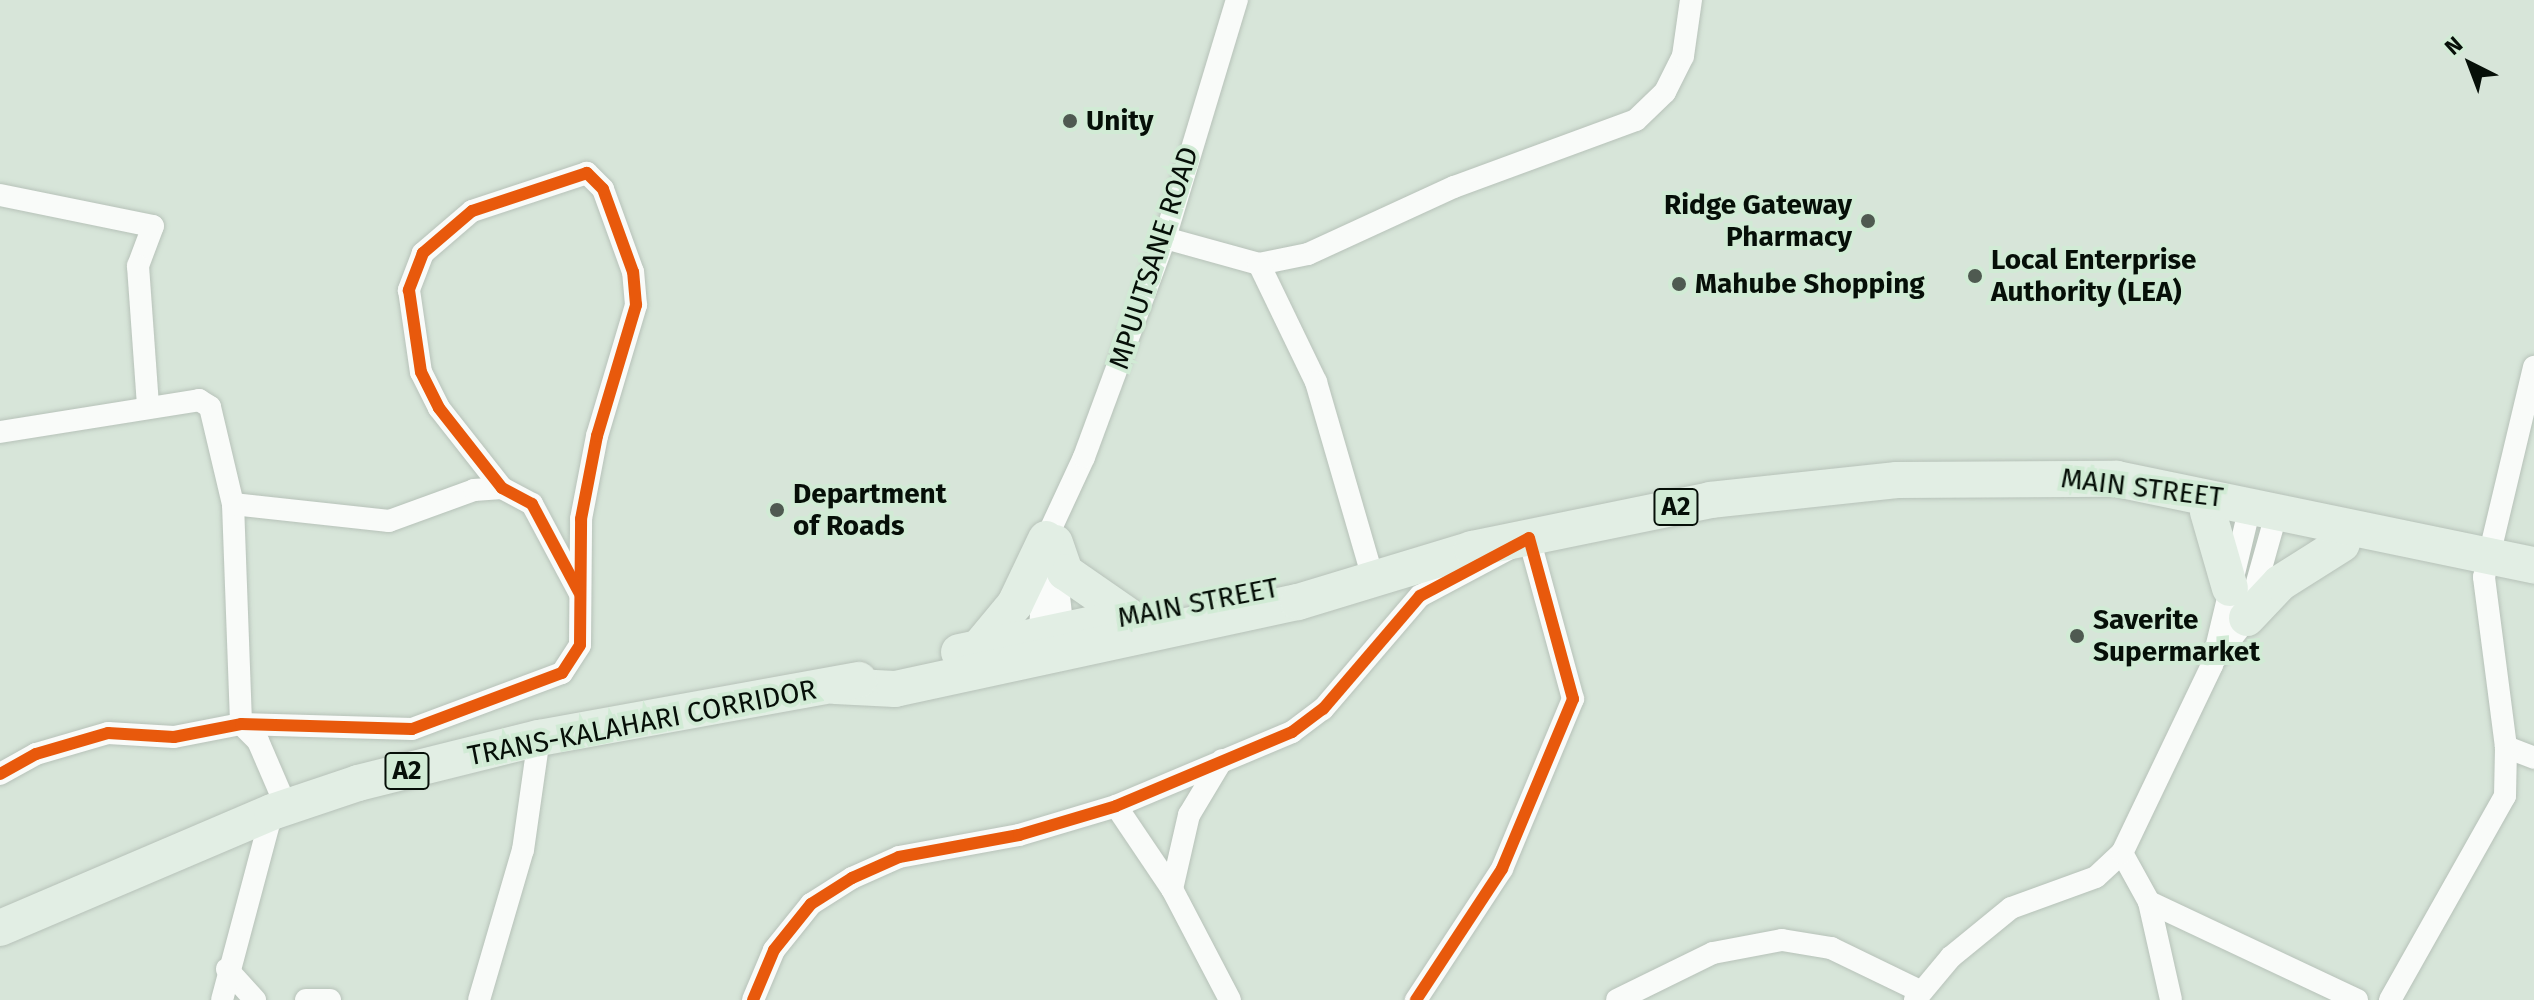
<!DOCTYPE html>
<style>
body{margin:0}
#map{position:relative;width:2534px;height:1000px;overflow:hidden;background:#d7e5d9;font-family:"Fira Sans",sans-serif}
div>[style]{position:absolute}
[style*='--x']{left:calc(var(--x)*1px);top:calc(var(--y)*1px);width:calc(var(--w)*1px);rotate:calc(var(--a)*1deg)}
.roads{filter:drop-shadow(0 0 2px #b7c2b9) drop-shadow(0 0 2px #b7c2b9)}
.minor>*{height:22px;margin:-11px;padding:0 11px;transform-origin:11px;border-radius:11px;background:#f9fbf9}
.trunk>*{height:36px;margin:-18px;padding:0 18px;transform-origin:18px;border-radius:18px;background:#e2eee4}
.cycleway>*{height:12px;margin:-6px;padding:0 6px;transform-origin:6px;border-radius:6px;background:#e8590c}
.dots>*{width:22px;height:22px;translate:-50% -50%;box-sizing:border-box;border:4px solid #d1ebd5;border-radius:50%}
span{translate:-50% -50%;white-space:nowrap;text-align:center;line-height:1.15;-webkit-text-stroke:8px #d1ebd5;paint-order:stroke}
.shield-label span{padding:2px 6px;background:#d1ebd5;border:2px solid;border-radius:6px;-webkit-text-stroke-width:0}
.shield-label{font-size:26px;color:#060f08;font-weight:700}
.poi-label{font-size:28px;color:#060f08;font-weight:700}
.left{translate:0 -50%;text-align:left}
.right{translate:-100% -50%;text-align:right}
.street-label{font-size:28px;color:#060f08}
.north{position:absolute;left:2430px;top:24px;width:80px;height:80px;-webkit-text-stroke:6px #d1ebd5;paint-order:stroke;rotate:318deg;font-size:22px;font-weight:700;line-height:32px;text-align:center;color:#060f08}
.north::after{content:'';display:block;margin:auto;width:28px;height:36px;background:#060f08;clip-path:polygon(50% 0,100% 100%,50% 72%,0 100%)}
</style>
<div id="map">
<div class="roads">
<div class="minor">
<i style="--x:0;--y:195;--w:156;--a:11.5"></i>
<i style="--x:153;--y:226;--w:43;--a:110.6"></i>
<i style="--x:138;--y:266;--w:140;--a:85.9"></i>
<i style="--x:1165;--y:238;--w:98;--a:15.5"></i>
<i style="--x:1259;--y:264;--w:50;--a:-11.5"></i>
<i style="--x:1308;--y:254;--w:161;--a:-24.7"></i>
<i style="--x:1454;--y:187;--w:194;--a:-20.2"></i>
<i style="--x:1636;--y:120;--w:40;--a:-44"></i>
<i style="--x:1665;--y:92;--w:40;--a:-63.4"></i>
<i style="--x:1683;--y:56;--w:57;--a:-81.9"></i>
<i style="--x:1259;--y:264;--w:131;--a:64.2"></i>
<i style="--x:1316;--y:382;--w:204;--a:73.8"></i>
<i style="--x:0;--y:432;--w:202;--a:-9.1"></i>
<i style="--x:199;--y:400;--w:13;--a:32"></i>
<i style="--x:210;--y:407;--w:100;--a:76.7"></i>
<i style="--x:233;--y:504;--w:220;--a:87.9"></i>
<i style="--x:241;--y:724;--w:24;--a:45"></i>
<i style="--x:258;--y:741;--w:71;--a:66.7"></i>
<i style="--x:233;--y:504;--w:157;--a:6.2"></i>
<i style="--x:389;--y:521;--w:90;--a:-20"></i>
<i style="--x:474;--y:490;--w:28;--a:-4"></i>
<i style="--x:1055;--y:560;--w:81;--a:83.7"></i>
<i style="--x:1039;--y:644;--w:105;--a:-86.2"></i>
<i style="--x:1046;--y:539;--w:90;--a:-65.1"></i>
<i style="--x:1084;--y:457;--w:233;--a:-69.7"></i>
<i style="--x:1165;--y:238;--w:249;--a:-73.2"></i>
<i style="--x:2217;--y:657;--w:49;--a:-52.4"></i>
<i style="--x:2247;--y:618;--w:114;--a:-74.3"></i>
<i style="--x:2506;--y:747;--w:30;--a:21"></i>
<i style="--x:0;--y:774;--w:41;--a:-29.1"></i>
<i style="--x:36;--y:754;--w:75;--a:-16.3"></i>
<i style="--x:108;--y:733;--w:66;--a:3.5"></i>
<i style="--x:174;--y:737;--w:68;--a:-11"></i>
<i style="--x:241;--y:724;--w:171;--a:1.7"></i>
<i style="--x:412;--y:729;--w:160;--a:-20.5"></i>
<i style="--x:562;--y:673;--w:33;--a:-57"></i>
<i style="--x:580;--y:645;--w:126;--a:-89.5"></i>
<i style="--x:581;--y:519;--w:85;--a:-79.1"></i>
<i style="--x:597;--y:436;--w:137;--a:-73.4"></i>
<i style="--x:636;--y:305;--w:33;--a:-95"></i>
<i style="--x:633;--y:272;--w:88;--a:-109.9"></i>
<i style="--x:603;--y:189;--w:23;--a:-135"></i>
<i style="--x:587;--y:173;--w:121;--a:161.7"></i>
<i style="--x:472;--y:211;--w:65;--a:139.4"></i>
<i style="--x:423;--y:253;--w:40;--a:111"></i>
<i style="--x:409;--y:290;--w:83;--a:81.7"></i>
<i style="--x:421;--y:372;--w:40;--a:63.4"></i>
<i style="--x:439;--y:408;--w:102;--a:51.8"></i>
<i style="--x:502;--y:488;--w:34;--a:28"></i>
<i style="--x:532;--y:504;--w:100;--a:61.9"></i>
<i style="--x:1116;--y:806;--w:100;--a:56"></i>
<i style="--x:1172;--y:889;--w:125;--a:62.4"></i>
<i style="--x:2122;--y:853;--w:56;--a:61.1"></i>
<i style="--x:2149;--y:902;--w:100;--a:77.3"></i>
<i style="--x:1172;--y:889;--w:76;--a:-77.1"></i>
<i style="--x:1189;--y:815;--w:64;--a:-59"></i>
<i style="--x:2149;--y:902;--w:230;--a:25.2"></i>
<i style="--x:227;--y:969;--w:42;--a:47.9"></i>
<i style="--x:222;--y:1000;--w:195;--a:-75.1"></i>
<i style="--x:306;--y:1000;--w:24;--a:0"></i>
<i style="--x:479;--y:1000;--w:156;--a:-73.7"></i>
<i style="--x:523;--y:850;--w:113;--a:-81.9"></i>
<i style="--x:753;--y:1000;--w:54;--a:-67.2"></i>
<i style="--x:774;--y:950;--w:59;--a:-51.2"></i>
<i style="--x:811;--y:904;--w:49;--a:-32.4"></i>
<i style="--x:852;--y:878;--w:51;--a:-24.1"></i>
<i style="--x:899;--y:857;--w:122;--a:-10.4"></i>
<i style="--x:1019;--y:835;--w:101;--a:-16.6"></i>
<i style="--x:1116;--y:806;--w:191;--a:-22.8"></i>
<i style="--x:1292;--y:732;--w:39;--a:-37"></i>
<i style="--x:1323;--y:709;--w:149;--a:-49.4"></i>
<i style="--x:1420;--y:596;--w:123;--a:-28"></i>
<i style="--x:1529;--y:538;--w:167;--a:74.7"></i>
<i style="--x:1573;--y:699;--w:184;--a:112.7"></i>
<i style="--x:1502;--y:869;--w:157;--a:123.3"></i>
<i style="--x:1617;--y:1000;--w:107;--a:-26.1"></i>
<i style="--x:1713;--y:953;--w:70;--a:-10.7"></i>
<i style="--x:1782;--y:940;--w:50;--a:9.3"></i>
<i style="--x:1831;--y:948;--w:99;--a:25.8"></i>
<i style="--x:1915;--y:1000;--w:56;--a:-50.1"></i>
<i style="--x:1951;--y:957;--w:77;--a:-39.2"></i>
<i style="--x:2011;--y:908;--w:90;--a:-20"></i>
<i style="--x:2096;--y:877;--w:35;--a:-43"></i>
<i style="--x:2122;--y:853;--w:208;--a:-64.4"></i>
<i style="--x:2212;--y:665;--w:167;--a:-76.5"></i>
<i style="--x:2390;--y:1000;--w:234;--a:-60.6"></i>
<i style="--x:2505;--y:796;--w:49;--a:-88.8"></i>
<i style="--x:2506;--y:747;--w:171;--a:-97.4"></i>
<i style="--x:2484;--y:577;--w:216;--a:-76.6"></i>
</div>
<div class="trunk">
<i style="--x:2208;--y:512;--w:79;--a:73.9"></i>
<i style="--x:1055;--y:543;--w:31;--a:71"></i>
<i style="--x:1065;--y:572;--w:79;--a:34.7"></i>
<i style="--x:2247;--y:618;--w:48;--a:-46.7"></i>
<i style="--x:2280;--y:583;--w:73;--a:-32.2"></i>
<i style="--x:981;--y:645;--w:53;--a:-50.3"></i>
<i style="--x:1015;--y:604;--w:72;--a:-64.5"></i>
<i style="--x:959;--y:652;--w:156;--a:-11.8"></i>
<i style="--x:835;--y:686;--w:60;--a:2.9"></i>
<i style="--x:895;--y:689;--w:412;--a:-12.2"></i>
<i style="--x:1298;--y:602;--w:182;--a:-16.9"></i>
<i style="--x:1472;--y:549;--w:243;--a:-11.6"></i>
<i style="--x:1710;--y:500;--w:188;--a:-6.1"></i>
<i style="--x:1897;--y:480;--w:220;--a:-0.3"></i>
<i style="--x:2117;--y:479;--w:426;--a:11.7"></i>
<i style="--x:0;--y:928;--w:296;--a:-23.1"></i>
<i style="--x:272;--y:812;--w:91;--a:-18.6"></i>
<i style="--x:358;--y:783;--w:187;--a:-14"></i>
<i style="--x:539;--y:738;--w:325;--a:-10.3"></i>
</div>
</div>
<div class="cycleway">
<i style="--x:0;--y:774;--w:41;--a:-29.1"></i>
<i style="--x:36;--y:754;--w:75;--a:-16.3"></i>
<i style="--x:108;--y:733;--w:66;--a:3.5"></i>
<i style="--x:174;--y:737;--w:68;--a:-11"></i>
<i style="--x:241;--y:724;--w:171;--a:1.7"></i>
<i style="--x:412;--y:729;--w:160;--a:-20.5"></i>
<i style="--x:562;--y:673;--w:33;--a:-57"></i>
<i style="--x:580;--y:645;--w:126;--a:-89.5"></i>
<i style="--x:581;--y:519;--w:85;--a:-79.1"></i>
<i style="--x:597;--y:436;--w:137;--a:-73.4"></i>
<i style="--x:636;--y:305;--w:33;--a:-95"></i>
<i style="--x:633;--y:272;--w:88;--a:-109.9"></i>
<i style="--x:603;--y:189;--w:23;--a:-135"></i>
<i style="--x:587;--y:173;--w:121;--a:161.7"></i>
<i style="--x:472;--y:211;--w:65;--a:139.4"></i>
<i style="--x:423;--y:253;--w:40;--a:111"></i>
<i style="--x:409;--y:290;--w:83;--a:81.7"></i>
<i style="--x:421;--y:372;--w:40;--a:63.4"></i>
<i style="--x:439;--y:408;--w:102;--a:51.8"></i>
<i style="--x:502;--y:488;--w:34;--a:28"></i>
<i style="--x:532;--y:504;--w:100;--a:61.9"></i>
<i style="--x:753;--y:1000;--w:54;--a:-67.2"></i>
<i style="--x:774;--y:950;--w:59;--a:-51.2"></i>
<i style="--x:811;--y:904;--w:49;--a:-32.4"></i>
<i style="--x:852;--y:878;--w:51;--a:-24.1"></i>
<i style="--x:899;--y:857;--w:122;--a:-10.4"></i>
<i style="--x:1019;--y:835;--w:101;--a:-16.6"></i>
<i style="--x:1116;--y:806;--w:191;--a:-22.8"></i>
<i style="--x:1292;--y:732;--w:39;--a:-37"></i>
<i style="--x:1323;--y:709;--w:149;--a:-49.4"></i>
<i style="--x:1420;--y:596;--w:123;--a:-28"></i>
<i style="--x:1529;--y:538;--w:167;--a:74.7"></i>
<i style="--x:1573;--y:699;--w:184;--a:112.7"></i>
<i style="--x:1502;--y:869;--w:157;--a:123.3"></i>
</div>
<div class="dots">
<i style="left:1070px;top:121px;background:#4f5a51"></i>
<i style="left:1868px;top:221px;background:#4f5a51"></i>
<i style="left:1975px;top:276px;background:#4f5a51"></i>
<i style="left:1679px;top:284px;background:#4f5a51"></i>
<i style="left:777px;top:510px;background:#4f5a51"></i>
<i style="left:2077px;top:636px;background:#4f5a51"></i>
</div>
<div class="shield-label">
<span style="left:1676px;top:507px">A2</span>
<span style="left:407px;top:771px">A2</span>
</div>
<div class="poi-label">
<span class="left" style="left:1086px;top:121px">Unity</span>
<span class="right" style="left:1852px;top:221px">Ridge Gateway<br>Pharmacy</span>
<span class="left" style="left:1991px;top:276px">Local Enterprise<br>Authority (LEA)</span>
<span class="left" style="left:1695px;top:284px">Mahube Shopping</span>
<span class="left" style="left:793px;top:510px">Department<br>of Roads</span>
<span class="left" style="left:2093px;top:636px">Saverite<br>Supermarket</span>
</div>
<div class="street-label">
<span style="left:1154px;top:258px;rotate:-72deg">MPUUTSANE ROAD</span>
<span style="left:2142px;top:488px;rotate:7deg">MAIN STREET</span>
<span style="left:1198px;top:603px;rotate:-11deg">MAIN STREET</span>
<span style="left:642px;top:723px;rotate:-11deg">TRANS-KALAHARI CORRIDOR</span>
</div>
<div class="north">N</div>
</div>
